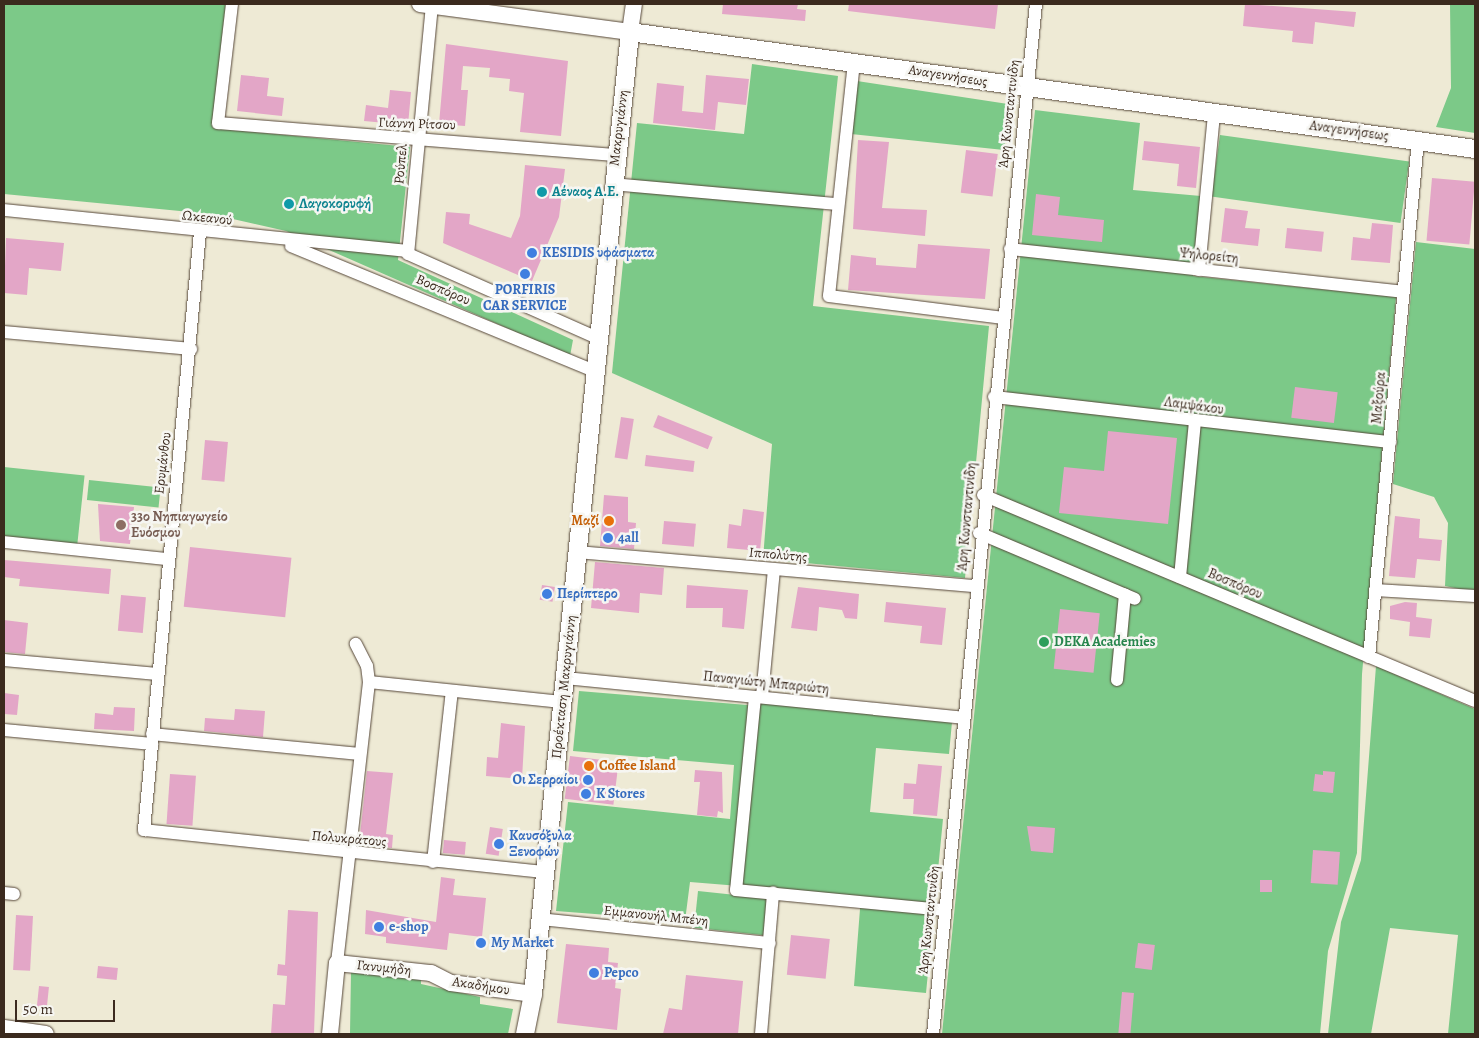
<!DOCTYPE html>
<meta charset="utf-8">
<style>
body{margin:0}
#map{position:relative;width:1479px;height:1038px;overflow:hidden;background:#eeead5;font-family:Alegreya,serif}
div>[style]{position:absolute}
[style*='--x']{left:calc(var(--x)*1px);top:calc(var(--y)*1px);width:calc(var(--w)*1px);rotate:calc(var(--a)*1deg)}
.green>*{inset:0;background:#7cc988;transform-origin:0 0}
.building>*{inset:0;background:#e3a6c7;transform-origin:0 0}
.roads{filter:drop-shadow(0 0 1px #564739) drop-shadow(0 0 1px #564739)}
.minor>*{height:12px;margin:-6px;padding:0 6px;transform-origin:6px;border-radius:6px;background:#fff}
.tertiary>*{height:16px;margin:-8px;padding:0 8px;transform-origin:8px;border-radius:8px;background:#fff}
.secondary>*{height:18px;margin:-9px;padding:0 9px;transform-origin:9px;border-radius:9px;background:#fff}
.dots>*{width:14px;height:14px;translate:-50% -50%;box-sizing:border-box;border:2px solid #f6f6f2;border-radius:50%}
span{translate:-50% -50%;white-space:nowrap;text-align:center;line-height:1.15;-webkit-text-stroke:5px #f6f6f2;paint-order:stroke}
.street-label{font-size:14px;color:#3b2a1e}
.culture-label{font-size:14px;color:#0d838f;font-weight:700}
.left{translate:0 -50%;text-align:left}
.shop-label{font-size:14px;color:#366cbe;font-weight:700}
.right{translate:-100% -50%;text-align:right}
.education-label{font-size:14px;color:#785e54;font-weight:700}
.food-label{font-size:14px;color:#c56008;font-weight:700}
.leisure-label{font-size:14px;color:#27864d;font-weight:700}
.frame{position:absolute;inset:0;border:5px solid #3b2a1e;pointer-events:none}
.scale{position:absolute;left:15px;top:1000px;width:100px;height:22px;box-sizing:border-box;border:2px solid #3b2a1e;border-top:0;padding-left:6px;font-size:15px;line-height:18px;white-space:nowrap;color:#3b2a1e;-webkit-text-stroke:4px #f6f6f2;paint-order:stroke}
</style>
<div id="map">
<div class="green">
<i style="clip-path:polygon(4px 4px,226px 4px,213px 128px,410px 147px,398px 260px,573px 340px,570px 356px,286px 231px,211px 214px,4px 194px)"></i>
<i style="clip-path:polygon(1450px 4px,1475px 4px,1475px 133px,1436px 127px,1451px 88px)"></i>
<i style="clip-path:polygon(752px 64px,838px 76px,813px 306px,989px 326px,965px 578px,763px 559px,772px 444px,612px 373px,637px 123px,744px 134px)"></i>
<i style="clip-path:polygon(857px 81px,1008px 104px,1004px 150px,851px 134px)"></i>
<i style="clip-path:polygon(1035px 110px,1140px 123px,1133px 190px,1201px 196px,1193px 276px,1396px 297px,1362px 674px,1357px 853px,1328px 951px,1320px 1034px,942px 1034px)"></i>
<i style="left:1220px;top:135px;width:191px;height:62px;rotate:8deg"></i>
<i style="clip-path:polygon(1416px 242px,1475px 249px,1475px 592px,1445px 586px,1448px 523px,1434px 497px,1393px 484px)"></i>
<i style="left:4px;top:467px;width:81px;height:70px;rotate:6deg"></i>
<i style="left:89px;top:480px;width:72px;height:20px;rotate:6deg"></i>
<i style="clip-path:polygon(1376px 666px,1475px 709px,1475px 1034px,1448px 1034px,1458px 935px,1390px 928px,1371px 1034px,1328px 1034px,1341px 922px,1361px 860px)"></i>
<i style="clip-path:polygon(579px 691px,759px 706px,760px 702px,952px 722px,949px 754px,876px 748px,870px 812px,943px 819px,926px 993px,854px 986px,861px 896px,690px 882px,685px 921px,556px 911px,568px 802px,730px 819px,734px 765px,573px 751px)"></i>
<i style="left:698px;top:891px;width:73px;height:37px;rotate:6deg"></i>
<i style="clip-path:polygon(351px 971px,421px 978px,421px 984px,480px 997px,480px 1004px,513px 1009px,508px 1034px,350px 1034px)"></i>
</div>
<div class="building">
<i style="clip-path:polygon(723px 4px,798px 4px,797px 9px,806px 10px,805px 21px,722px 14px)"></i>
<i style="clip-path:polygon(849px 4px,998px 4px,995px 29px,848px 11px)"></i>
<i style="clip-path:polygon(1245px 4px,1356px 12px,1354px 27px,1315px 22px,1313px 44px,1292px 42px,1293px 31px,1243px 26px)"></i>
<i style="clip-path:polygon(446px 44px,568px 61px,561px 136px,520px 132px,524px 93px,509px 91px,510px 79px,489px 77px,490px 68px,463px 66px,461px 90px,468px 90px,465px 126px,439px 124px)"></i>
<i style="clip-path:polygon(241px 75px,269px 78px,267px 96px,284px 98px,282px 116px,237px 111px)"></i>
<i style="clip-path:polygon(706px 75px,749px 79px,746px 105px,718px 102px,715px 130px,653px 123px,657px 83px,684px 86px,682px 111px,703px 113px)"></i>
<i style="clip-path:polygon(390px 90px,411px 92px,408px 125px,364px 121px,366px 105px,388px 108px)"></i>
<i style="clip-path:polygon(858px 140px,889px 142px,882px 208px,927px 210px,925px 236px,853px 229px)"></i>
<i style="clip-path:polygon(1144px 141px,1200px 147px,1196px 188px,1177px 186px,1179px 164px,1142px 160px)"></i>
<i style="left:966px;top:150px;width:32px;height:43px;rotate:7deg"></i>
<i style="clip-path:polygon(525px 165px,565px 169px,559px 217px,532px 281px,443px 243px,446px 212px,470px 214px,469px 224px,511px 238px,520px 216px)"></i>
<i style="left:1432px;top:178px;width:43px;height:63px;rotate:5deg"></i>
<i style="clip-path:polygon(1036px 194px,1060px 197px,1058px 215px,1104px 220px,1102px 242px,1032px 235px)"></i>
<i style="clip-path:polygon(1225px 208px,1248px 211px,1245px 228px,1260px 229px,1258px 246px,1221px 242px)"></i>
<i style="clip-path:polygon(1372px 223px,1393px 225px,1390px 263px,1351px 260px,1353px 237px,1370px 239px)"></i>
<i style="left:1287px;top:228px;width:37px;height:20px;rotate:6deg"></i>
<i style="clip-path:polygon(6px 238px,64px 243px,61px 271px,29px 268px,27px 295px,4px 293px)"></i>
<i style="clip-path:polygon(918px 244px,990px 249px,985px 299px,848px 290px,851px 255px,876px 258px,876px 265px,916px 268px)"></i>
<i style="left:1295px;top:387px;width:43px;height:31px;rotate:7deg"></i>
<i style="left:658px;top:415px;width:59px;height:13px;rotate:22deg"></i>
<i style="left:621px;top:417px;width:13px;height:41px;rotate:9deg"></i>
<i style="clip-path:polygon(1108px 431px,1177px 438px,1168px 524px,1059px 513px,1064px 467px,1104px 471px)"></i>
<i style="left:205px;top:440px;width:23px;height:40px;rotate:5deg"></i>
<i style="left:646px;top:455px;width:49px;height:11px;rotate:7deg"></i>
<i style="clip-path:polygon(604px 495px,628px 497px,628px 522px,636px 523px,634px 549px,600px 546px)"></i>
<i style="clip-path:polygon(98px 504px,134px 507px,130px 544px,100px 541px)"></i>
<i style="clip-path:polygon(743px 509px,764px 512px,760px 551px,727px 548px,729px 524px,741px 526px)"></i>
<i style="clip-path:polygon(1395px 516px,1420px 519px,1419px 538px,1442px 540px,1440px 561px,1417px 559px,1415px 578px,1389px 576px)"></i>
<i style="left:664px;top:521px;width:32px;height:23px;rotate:5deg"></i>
<i style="left:190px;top:547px;width:102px;height:60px;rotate:6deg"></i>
<i style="clip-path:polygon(4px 560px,111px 569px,109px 594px,19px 586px,20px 579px,4px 577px)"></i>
<i style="clip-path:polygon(595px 562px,664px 568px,662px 595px,640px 593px,639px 613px,591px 608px)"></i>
<i style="left:542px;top:585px;width:13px;height:15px;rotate:9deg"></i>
<i style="clip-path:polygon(687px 585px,748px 590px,744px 629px,722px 627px,723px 608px,686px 608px)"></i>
<i style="clip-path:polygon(798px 587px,859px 594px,857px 619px,845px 618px,842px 610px,819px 607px,817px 631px,791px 628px)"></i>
<i style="left:121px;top:595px;width:25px;height:36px;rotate:5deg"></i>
<i style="clip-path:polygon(886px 602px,946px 608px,942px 645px,920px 643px,922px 626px,884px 622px)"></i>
<i style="clip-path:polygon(1405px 602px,1417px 603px,1416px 617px,1432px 619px,1430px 638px,1409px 636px,1410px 622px,1390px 619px,1390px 606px)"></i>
<i style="left:1060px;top:609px;width:40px;height:60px;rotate:6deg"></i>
<i style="clip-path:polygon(4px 620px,28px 623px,25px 654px,4px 652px)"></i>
<i style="clip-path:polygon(4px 693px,19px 695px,17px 715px,4px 714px)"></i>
<i style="clip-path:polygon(114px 707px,135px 708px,134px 731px,94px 729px,95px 713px,113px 715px)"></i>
<i style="clip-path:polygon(235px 709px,265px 711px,263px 737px,204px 731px,205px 718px,234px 720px)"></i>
<i style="clip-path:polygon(501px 723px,525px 726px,522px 779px,486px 776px,487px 757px,498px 758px)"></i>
<i style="left:570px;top:756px;width:49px;height:43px;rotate:7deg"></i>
<i style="clip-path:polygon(918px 764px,942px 766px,937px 816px,913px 814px,914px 799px,903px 799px,904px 783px,916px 784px)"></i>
<i style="clip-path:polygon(695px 770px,722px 772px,723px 813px,718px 811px,717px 817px,697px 815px,700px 782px,694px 782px)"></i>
<i style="clip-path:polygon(367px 771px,393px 773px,386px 834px,393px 835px,392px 848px,359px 844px)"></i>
<i style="clip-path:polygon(1323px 771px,1335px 772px,1333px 793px,1313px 791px,1315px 774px,1323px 775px)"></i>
<i style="left:170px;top:774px;width:26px;height:50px;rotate:4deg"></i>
<i style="clip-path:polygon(1027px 826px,1055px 828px,1053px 853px,1031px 851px)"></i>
<i style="left:490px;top:827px;width:13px;height:27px;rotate:9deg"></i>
<i style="left:444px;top:840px;width:22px;height:13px;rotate:5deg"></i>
<i style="left:1313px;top:850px;width:27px;height:33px;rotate:4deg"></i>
<i style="clip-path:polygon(441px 877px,455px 879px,453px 895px,486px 898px,482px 937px,449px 933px,447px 950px,386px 943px,386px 937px,365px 934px,366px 910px,436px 922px)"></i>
<i style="left:1260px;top:880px;width:12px;height:12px"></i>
<i style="clip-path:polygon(288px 910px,318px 912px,314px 1034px,271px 1034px,273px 1004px,285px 1005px,287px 976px,277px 975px,278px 964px,285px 965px)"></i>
<i style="left:16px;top:915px;width:17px;height:55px;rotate:3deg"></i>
<i style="left:791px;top:935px;width:39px;height:40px;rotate:6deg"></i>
<i style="left:1138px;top:943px;width:17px;height:25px;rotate:7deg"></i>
<i style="clip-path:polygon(566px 944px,609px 948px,608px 962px,618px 963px,615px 988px,621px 989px,617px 1030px,557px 1023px)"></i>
<i style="left:98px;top:966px;width:20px;height:12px;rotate:6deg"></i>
<i style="clip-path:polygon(686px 975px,743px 981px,738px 1034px,663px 1034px,669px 1008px,682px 1010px)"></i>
<i style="left:39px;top:986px;width:10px;height:20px;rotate:6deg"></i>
<i style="left:1122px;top:992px;width:12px;height:42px;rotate:5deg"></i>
</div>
<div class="roads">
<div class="minor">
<i style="--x:232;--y:4;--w:120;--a:96.7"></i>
<i style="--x:218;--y:123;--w:398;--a:4.6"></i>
<i style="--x:432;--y:5;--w:250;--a:95.5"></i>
<i style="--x:408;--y:254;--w:208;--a:23.9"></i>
<i style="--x:854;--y:62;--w:235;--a:96.1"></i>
<i style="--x:829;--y:296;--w:174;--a:7.2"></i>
<i style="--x:612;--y:184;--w:226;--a:5.1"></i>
<i style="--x:4;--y:210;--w:405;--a:5.8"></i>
<i style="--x:200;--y:232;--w:601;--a:95.35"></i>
<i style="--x:144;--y:830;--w:403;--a:6"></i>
<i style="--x:291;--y:246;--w:329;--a:22.4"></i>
<i style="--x:1010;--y:249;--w:396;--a:6.2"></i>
<i style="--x:1199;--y:270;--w:158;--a:-84.5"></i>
<i style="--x:4;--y:332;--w:188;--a:5.2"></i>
<i style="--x:994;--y:397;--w:399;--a:6.5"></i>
<i style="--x:983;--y:495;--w:533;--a:22.72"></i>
<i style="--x:979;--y:533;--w:169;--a:22.9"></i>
<i style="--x:4;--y:542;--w:164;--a:6"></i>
<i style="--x:577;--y:552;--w:400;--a:4.9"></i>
<i style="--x:1180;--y:577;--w:157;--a:-84.5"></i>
<i style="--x:1375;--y:590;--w:100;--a:3.4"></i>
<i style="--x:1369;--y:657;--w:518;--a:-84.58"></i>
<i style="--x:4;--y:660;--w:154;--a:5.2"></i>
<i style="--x:565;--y:678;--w:400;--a:5.7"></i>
<i style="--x:1117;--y:680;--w:86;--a:-84.7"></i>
<i style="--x:369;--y:682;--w:194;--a:5.9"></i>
<i style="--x:762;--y:696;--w:127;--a:-84.6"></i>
<i style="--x:755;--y:697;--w:194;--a:95.6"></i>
<i style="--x:736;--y:890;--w:209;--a:5.5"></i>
<i style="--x:4;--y:730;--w:149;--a:5.4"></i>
<i style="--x:152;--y:734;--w:208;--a:5.5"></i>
<i style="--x:433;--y:862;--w:172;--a:-83.7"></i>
<i style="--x:4;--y:893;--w:10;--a:6"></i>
<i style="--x:540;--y:919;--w:231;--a:6"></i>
<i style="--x:337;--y:963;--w:283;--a:-83.5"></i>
<i style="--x:369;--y:682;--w:16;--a:-97"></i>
<i style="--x:367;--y:666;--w:25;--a:-117"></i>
<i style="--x:761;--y:1034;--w:142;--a:-85.1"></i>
<i style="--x:933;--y:1034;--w:1035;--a:-84.29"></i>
</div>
<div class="tertiary">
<i style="--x:420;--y:4;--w:212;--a:7.6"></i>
<i style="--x:630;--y:32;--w:28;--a:-82"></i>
<i style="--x:4;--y:1028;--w:42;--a:8.1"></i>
<i style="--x:330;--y:1034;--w:71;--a:-84.4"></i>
<i style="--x:337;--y:963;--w:95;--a:6.1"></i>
<i style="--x:431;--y:973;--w:22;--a:27"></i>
<i style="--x:451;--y:983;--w:83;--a:7.6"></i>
</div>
<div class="secondary">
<i style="--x:525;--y:1034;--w:41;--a:-78.7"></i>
<i style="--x:533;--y:994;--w:967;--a:-84.24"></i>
<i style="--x:630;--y:32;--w:853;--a:7.88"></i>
</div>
</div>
<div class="dots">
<i style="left:542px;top:192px;background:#0f9aa8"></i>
<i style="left:289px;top:204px;background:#0f9aa8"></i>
<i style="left:532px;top:253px;background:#3f7fe0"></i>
<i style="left:525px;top:274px;background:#3f7fe0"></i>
<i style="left:609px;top:521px;background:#e8710a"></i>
<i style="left:121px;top:525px;background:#8d6e63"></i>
<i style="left:608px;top:538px;background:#3f7fe0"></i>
<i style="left:547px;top:594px;background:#3f7fe0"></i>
<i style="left:1044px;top:642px;background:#2e9e5b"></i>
<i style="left:589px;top:766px;background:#e8710a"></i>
<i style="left:588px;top:780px;background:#3f7fe0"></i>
<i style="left:586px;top:794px;background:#3f7fe0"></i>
<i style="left:499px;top:844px;background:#3f7fe0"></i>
<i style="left:379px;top:927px;background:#3f7fe0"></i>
<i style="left:481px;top:943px;background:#3f7fe0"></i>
<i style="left:594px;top:973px;background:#3f7fe0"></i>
</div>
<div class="street-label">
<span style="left:948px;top:76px;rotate:9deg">Αναγεννήσεως</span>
<span style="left:1009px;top:114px;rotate:-84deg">Άρη Κωνσταντινίδη</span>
<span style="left:417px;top:124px;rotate:2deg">Γιάννη Ρίτσου</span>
<span style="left:619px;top:128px;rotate:-83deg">Μακρυγιάννη</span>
<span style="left:1349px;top:131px;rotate:8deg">Αναγεννήσεως</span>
<span style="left:401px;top:164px;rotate:-85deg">Ρούπελ</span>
<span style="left:207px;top:218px;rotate:6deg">Ωκεανού</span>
<span style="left:1209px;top:256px;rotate:6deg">Ψηλορείτη</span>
<span style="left:443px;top:290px;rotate:23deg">Βοσπόρου</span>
<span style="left:1379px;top:398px;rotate:-85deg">Μαξούρα</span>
<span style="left:1194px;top:406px;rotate:8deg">Λαμψάκου</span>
<span style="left:163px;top:463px;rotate:-83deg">Ερυμάνθου</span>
<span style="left:967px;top:517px;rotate:-85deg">Άρη Κωνσταντινίδη</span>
<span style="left:778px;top:555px;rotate:5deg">Ιππολύτης</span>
<span style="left:1235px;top:584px;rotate:23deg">Βοσπόρου</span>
<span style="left:766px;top:683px;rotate:6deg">Παναγιώτη Μπαριώτη</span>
<span style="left:564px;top:687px;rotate:-84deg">Προέκταση Μακρυγιάννη</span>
<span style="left:349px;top:839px;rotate:5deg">Πολυκράτους</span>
<span style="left:656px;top:916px;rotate:6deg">Εμμανουήλ Μπένη</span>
<span style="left:929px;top:920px;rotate:-84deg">Άρη Κωνσταντινίδη</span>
<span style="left:384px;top:968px;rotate:6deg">Γανυμήδη</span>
<span style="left:481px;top:986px;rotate:9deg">Ακαδήμου</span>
</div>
<div class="culture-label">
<span class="left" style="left:552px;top:192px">Αέναος Α.Ε.</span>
<span class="left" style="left:299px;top:204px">Λαγοκορυφή</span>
</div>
<div class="shop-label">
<span class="left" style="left:542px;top:253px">KESIDIS υφάσματα</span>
<span style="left:525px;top:298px">PORFIRIS<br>CAR SERVICE</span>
<span class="left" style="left:618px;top:538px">4all</span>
<span class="left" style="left:557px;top:594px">Περίπτερο</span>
<span class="right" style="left:578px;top:780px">Οι Σερραίοι</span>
<span class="left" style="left:596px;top:794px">K Stores</span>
<span class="left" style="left:509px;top:844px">Καυσόξυλα<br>Ξενοφών</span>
<span class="left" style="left:389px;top:927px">e-shop</span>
<span class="left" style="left:491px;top:943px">Μy Μarket</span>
<span class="left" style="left:604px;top:973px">Pepco</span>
</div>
<div class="education-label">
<span class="left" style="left:131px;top:525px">33ο Νηπιαγωγείο<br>Ευόσμου</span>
</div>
<div class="food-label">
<span class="right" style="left:599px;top:521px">Μαζί</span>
<span class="left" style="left:599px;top:766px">Coffee Island</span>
</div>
<div class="leisure-label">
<span class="left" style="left:1054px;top:642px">DEKA Academies</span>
</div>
<div class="frame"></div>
<div class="scale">50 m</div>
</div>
